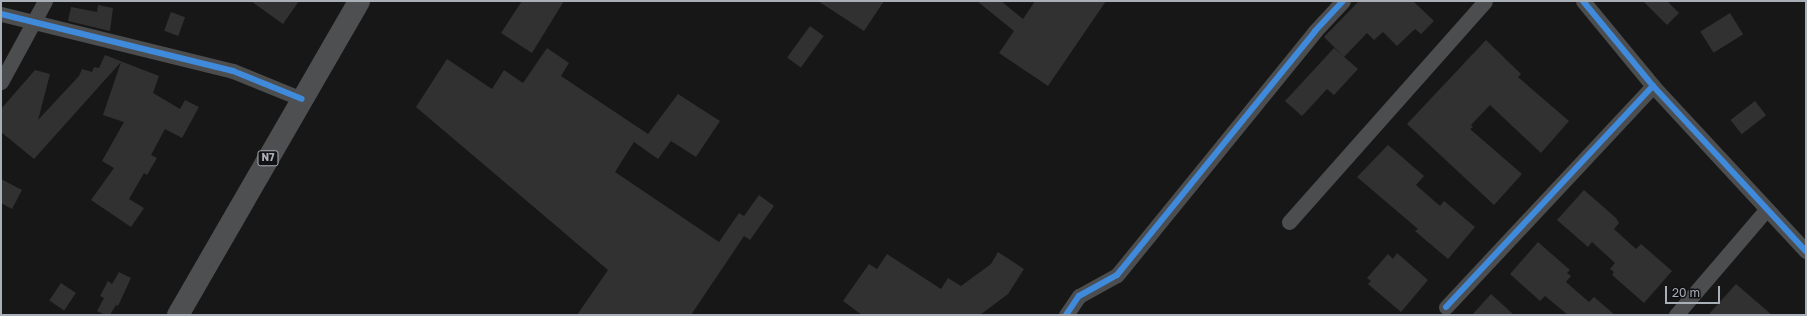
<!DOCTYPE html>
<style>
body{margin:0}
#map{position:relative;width:1807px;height:316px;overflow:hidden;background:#171717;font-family:"Golos Text",sans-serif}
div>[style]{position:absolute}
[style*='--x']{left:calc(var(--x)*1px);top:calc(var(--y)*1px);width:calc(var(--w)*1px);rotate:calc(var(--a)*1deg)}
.building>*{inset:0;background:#313132;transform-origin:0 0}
.street>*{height:15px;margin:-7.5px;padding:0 7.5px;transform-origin:7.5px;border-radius:7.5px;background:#4b4d4f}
.highway>*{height:22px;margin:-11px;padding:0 11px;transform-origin:11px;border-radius:11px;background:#4d4f51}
.cycleway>*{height:6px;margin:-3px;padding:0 3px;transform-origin:3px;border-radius:3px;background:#408adc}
span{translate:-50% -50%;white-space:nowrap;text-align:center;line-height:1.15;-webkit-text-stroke:3px #111113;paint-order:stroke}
.shield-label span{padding:1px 3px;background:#111113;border:1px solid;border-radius:3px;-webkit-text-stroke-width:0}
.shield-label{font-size:10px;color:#a9afb7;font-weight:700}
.frame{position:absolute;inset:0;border:2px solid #a9afb7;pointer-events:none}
.scale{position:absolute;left:1665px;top:286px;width:55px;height:18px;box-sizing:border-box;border:2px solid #a9afb7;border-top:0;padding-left:5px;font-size:12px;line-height:14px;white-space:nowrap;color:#a9afb7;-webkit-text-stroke:3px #111113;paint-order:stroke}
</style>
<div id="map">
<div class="building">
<i style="clip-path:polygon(251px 1px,299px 1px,283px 24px)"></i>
<i style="clip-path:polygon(522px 1px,564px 1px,532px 53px,501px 33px)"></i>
<i style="clip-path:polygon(818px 1px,884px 1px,864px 31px)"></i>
<i style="clip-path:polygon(977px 1px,1001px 1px,1023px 19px,1035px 1px,1106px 1px,1048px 86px,999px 53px,1014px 31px)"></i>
<i style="clip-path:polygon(1359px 1px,1413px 1px,1434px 21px,1421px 34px,1415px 29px,1397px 46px,1383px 32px,1374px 40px,1367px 33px,1344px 57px,1324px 37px)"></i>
<i style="clip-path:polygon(1643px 1px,1667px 1px,1679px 13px,1667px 25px)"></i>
<i style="clip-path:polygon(98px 5px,113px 8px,110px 31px,68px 21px,71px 7px,97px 12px)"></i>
<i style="left:171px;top:12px;width:15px;height:20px;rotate:20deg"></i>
<i style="left:1730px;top:13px;width:25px;height:35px;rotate:58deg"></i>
<i style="left:810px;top:26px;width:17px;height:39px;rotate:36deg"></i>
<i style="clip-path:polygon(1486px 40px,1521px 74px,1518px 77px,1569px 121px,1541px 153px,1490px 105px,1471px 125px,1473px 127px,1470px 129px,1522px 174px,1494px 205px,1407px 124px)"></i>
<i style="clip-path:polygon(547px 48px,569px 63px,561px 76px,648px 134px,678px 94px,720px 121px,696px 157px,671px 141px,658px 159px,634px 142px,615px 172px,719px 242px,739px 213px,744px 216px,759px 195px,774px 206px,750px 240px,744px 236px,691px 315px,577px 315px,608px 270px,416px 107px,447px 59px,492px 89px,504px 70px,523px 83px)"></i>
<i style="clip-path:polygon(1334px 48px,1358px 69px,1334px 95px,1327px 89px,1302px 116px,1285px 101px)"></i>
<i style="clip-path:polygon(105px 55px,159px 76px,153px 93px,180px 109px,185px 100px,199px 107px,182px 138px,165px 129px,151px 155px,157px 158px,147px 175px,144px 173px,129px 199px,144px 208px,131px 227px,91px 200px,114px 168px,102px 161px,124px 122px,103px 115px,121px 62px,34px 159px,1px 132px,1px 109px,35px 70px,50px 74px,38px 120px,79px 76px,82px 69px,92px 72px,94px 67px,99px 68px)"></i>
<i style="left:1755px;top:101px;width:18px;height:31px;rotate:52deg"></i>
<i style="clip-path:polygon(1388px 145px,1424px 176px,1416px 185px,1440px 206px,1444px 201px,1475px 227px,1448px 259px,1415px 231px,1418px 229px,1357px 177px)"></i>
<i style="clip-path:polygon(1px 179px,22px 190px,12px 209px,1px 203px)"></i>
<i style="clip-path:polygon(1584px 190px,1616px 218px,1619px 223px,1614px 229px,1636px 249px,1641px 244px,1672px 271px,1644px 303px,1612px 275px,1614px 272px,1610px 269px,1615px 263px,1592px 242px,1588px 247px,1557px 220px)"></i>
<i style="clip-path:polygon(1538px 242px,1570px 270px,1567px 273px,1571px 276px,1566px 282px,1589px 302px,1594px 297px,1615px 315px,1568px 315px,1545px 296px,1540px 301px,1510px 274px)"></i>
<i style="clip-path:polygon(998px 252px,1024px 269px,1008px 294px,980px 315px,862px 315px,843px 301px,869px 264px,877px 269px,887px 254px,941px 289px,948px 278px,961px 286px,991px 264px)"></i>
<i style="clip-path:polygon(1397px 253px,1428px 280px,1401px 312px,1368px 284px,1371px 281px,1367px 278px,1388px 254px,1393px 259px)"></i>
<i style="clip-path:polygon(119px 272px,131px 278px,118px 306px,116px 305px,110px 315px,105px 315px,97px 311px,104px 298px,100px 296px,108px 281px,112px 284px)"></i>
<i style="left:61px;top:283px;width:18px;height:21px;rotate:34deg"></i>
<i style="clip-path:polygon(1736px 284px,1772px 315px,1708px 315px)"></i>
<i style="clip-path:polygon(1491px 294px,1514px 315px,1472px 315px)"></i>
</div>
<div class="street">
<i style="--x:1583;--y:1;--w:110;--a:50.5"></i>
<i style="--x:1653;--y:86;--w:225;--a:47.2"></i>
<i style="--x:1;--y:14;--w:239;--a:13.8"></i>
<i style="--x:233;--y:71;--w:74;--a:22.1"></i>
<i style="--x:1;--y:82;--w:92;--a:-61.5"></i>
<i style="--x:1289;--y:222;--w:295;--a:-48.4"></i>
<i style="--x:1446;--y:307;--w:303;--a:-46.9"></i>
<i style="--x:1066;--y:315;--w:23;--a:-56"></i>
<i style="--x:1079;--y:296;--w:43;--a:-28.9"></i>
<i style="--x:1117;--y:275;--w:314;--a:-50.9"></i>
<i style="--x:1315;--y:31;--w:41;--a:-47"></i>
<i style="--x:1676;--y:315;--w:138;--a:-49.4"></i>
</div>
<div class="highway">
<i style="--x:178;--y:315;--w:362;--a:-60"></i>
</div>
<div class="cycleway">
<i style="--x:1583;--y:1;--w:110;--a:50.5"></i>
<i style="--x:1653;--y:86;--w:225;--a:47.2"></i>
<i style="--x:1;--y:14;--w:239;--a:13.8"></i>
<i style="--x:233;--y:71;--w:74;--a:22.1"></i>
<i style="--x:1446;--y:307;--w:303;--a:-46.9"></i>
<i style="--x:1066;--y:315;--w:23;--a:-56"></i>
<i style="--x:1079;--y:296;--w:43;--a:-28.9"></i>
<i style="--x:1117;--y:275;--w:314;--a:-50.9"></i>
<i style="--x:1315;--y:31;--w:41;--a:-47"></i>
</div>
<div class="shield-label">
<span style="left:268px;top:158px">N7</span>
</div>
<div class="frame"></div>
<div class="scale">20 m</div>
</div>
